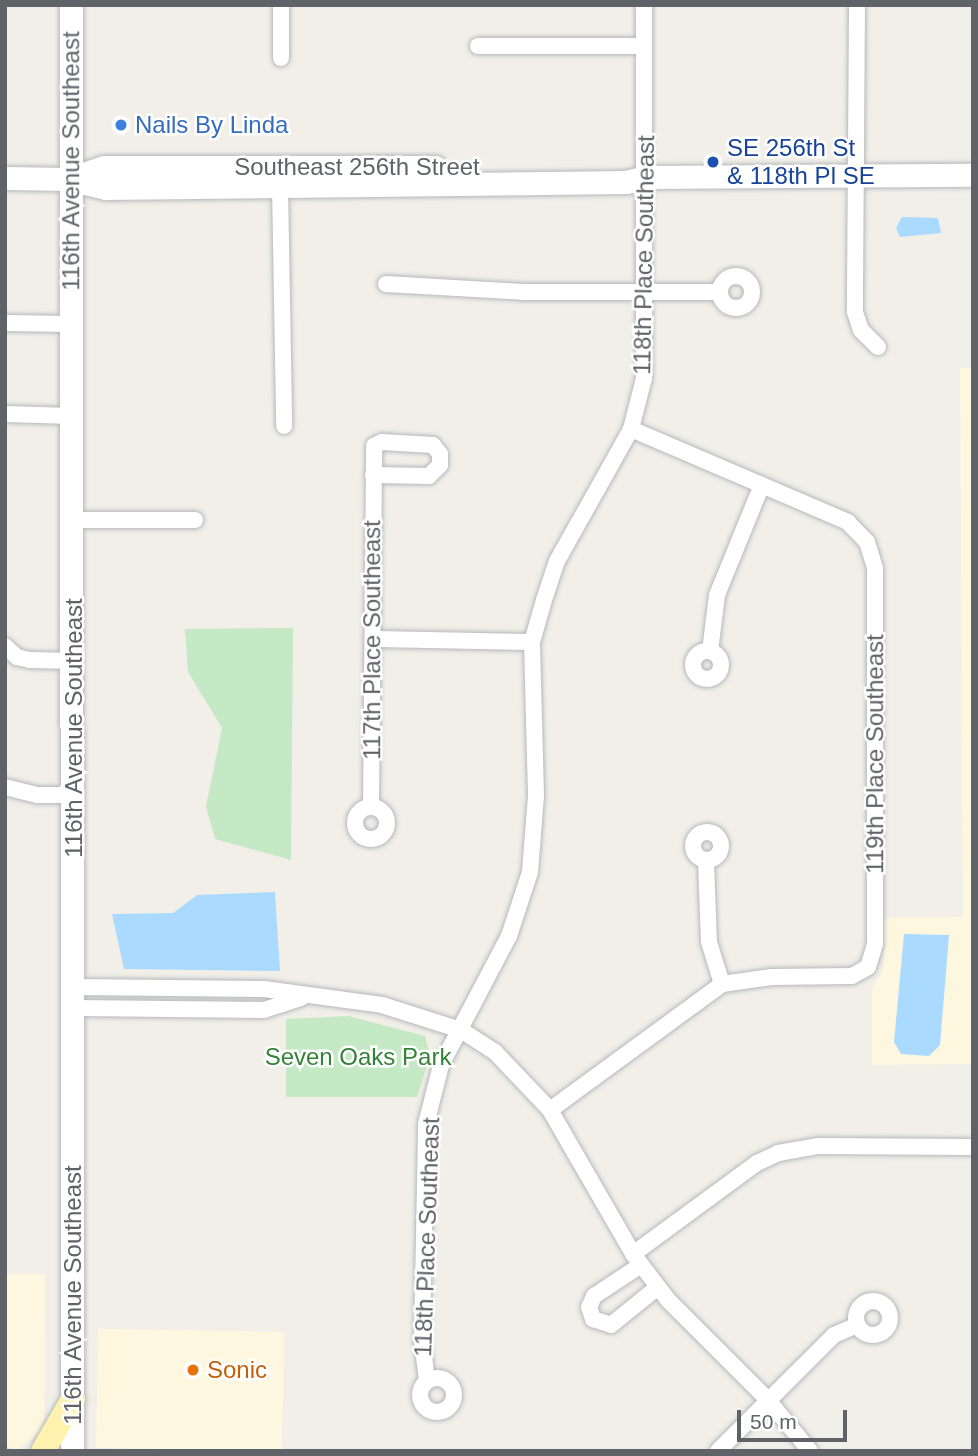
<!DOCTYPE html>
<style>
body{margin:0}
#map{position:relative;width:978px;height:1456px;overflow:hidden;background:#f1efe8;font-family:Helvetica,sans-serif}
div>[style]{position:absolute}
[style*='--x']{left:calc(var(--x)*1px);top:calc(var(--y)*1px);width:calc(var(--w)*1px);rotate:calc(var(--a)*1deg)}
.commercial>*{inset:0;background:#fef7e0;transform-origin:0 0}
.green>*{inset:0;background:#c5e8c5}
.water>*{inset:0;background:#aadaff}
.roads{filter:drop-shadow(0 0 2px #b5b8bc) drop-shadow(0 0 2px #b5b8bc)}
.street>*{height:16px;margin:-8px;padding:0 8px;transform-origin:8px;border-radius:8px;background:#fff}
.street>.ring{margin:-8px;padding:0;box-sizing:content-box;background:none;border:16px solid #fff;border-radius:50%}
.secondary>*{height:23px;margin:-11.5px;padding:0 11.5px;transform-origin:11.5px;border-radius:11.5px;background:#fff}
.primary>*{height:24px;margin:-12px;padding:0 12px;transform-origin:12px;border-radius:12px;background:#fff2af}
.dots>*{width:19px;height:19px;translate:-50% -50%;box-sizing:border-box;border:4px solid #fff;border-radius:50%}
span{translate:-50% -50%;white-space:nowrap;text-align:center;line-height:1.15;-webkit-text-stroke:5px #fff;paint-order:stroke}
.shop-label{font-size:24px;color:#366cbe}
.left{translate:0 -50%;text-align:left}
.transit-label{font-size:24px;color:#164399}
.street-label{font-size:24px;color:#5f6368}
.park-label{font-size:24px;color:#348238}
.food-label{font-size:24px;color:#c56008}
.frame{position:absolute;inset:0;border:7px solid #5f6368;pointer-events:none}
.scale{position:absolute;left:737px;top:1410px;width:110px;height:32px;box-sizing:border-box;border:4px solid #5f6368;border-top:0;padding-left:9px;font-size:21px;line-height:24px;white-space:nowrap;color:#5f6368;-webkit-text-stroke:5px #fff;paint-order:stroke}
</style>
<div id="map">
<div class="commercial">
<i style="clip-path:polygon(960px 368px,973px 368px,973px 1064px,872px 1065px,872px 989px,884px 968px,884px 918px,963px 917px)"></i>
<i style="clip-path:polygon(5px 1274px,45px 1274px,44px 1421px,39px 1433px,17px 1450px,5px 1444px)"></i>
<i style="left:284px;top:1332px;width:119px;height:186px;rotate:91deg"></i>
</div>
<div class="green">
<i style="clip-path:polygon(293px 628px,291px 860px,215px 839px,206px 807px,222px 728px,188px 672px,185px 629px)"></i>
<i style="clip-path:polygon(348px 1016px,425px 1036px,430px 1056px,417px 1097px,286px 1097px,286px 1019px)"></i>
</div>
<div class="water">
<i style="clip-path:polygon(902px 217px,938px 218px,941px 233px,900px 237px,896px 228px)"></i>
<i style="clip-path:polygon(275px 892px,280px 971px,124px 969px,112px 914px,173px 913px,197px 895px)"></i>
<i style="clip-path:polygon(904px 934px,949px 935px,940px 1045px,929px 1056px,901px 1054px,894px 1042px)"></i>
</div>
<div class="roads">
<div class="street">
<i style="--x:281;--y:5;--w:53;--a:90"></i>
<i style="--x:857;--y:5;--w:307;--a:90.4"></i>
<i style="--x:855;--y:312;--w:19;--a:72"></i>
<i style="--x:861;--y:330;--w:24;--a:45"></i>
<i style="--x:478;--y:46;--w:166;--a:0"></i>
<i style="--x:280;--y:185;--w:241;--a:89"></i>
<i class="ring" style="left:720px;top:276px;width:16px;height:16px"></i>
<i style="--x:386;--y:284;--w:137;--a:3.3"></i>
<i style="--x:523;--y:292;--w:197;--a:0"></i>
<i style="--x:5;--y:323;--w:67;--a:0.9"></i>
<i style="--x:5;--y:414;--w:67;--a:1.7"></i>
<i style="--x:73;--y:520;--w:122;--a:0"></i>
<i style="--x:373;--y:639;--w:159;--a:1.1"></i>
<i style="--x:5;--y:646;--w:16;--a:43"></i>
<i style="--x:17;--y:657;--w:13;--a:13"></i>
<i style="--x:30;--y:660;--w:44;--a:1.3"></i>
<i style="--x:710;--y:651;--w:56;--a:-82.9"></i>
<i style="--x:717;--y:595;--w:119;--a:-67.8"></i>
<i class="ring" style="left:693px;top:651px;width:12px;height:12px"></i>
<i style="--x:5;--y:787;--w:34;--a:14"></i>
<i style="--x:38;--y:795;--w:36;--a:0"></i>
<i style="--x:371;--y:806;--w:360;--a:-89.5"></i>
<i style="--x:374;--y:446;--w:9;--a:-27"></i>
<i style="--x:382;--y:442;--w:51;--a:3.4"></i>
<i style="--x:433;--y:445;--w:11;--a:52"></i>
<i style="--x:440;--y:454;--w:11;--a:90"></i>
<i style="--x:440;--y:465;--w:16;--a:135"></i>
<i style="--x:429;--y:476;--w:56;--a:-179"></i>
<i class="ring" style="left:355px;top:807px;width:16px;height:16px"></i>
<i class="ring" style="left:693px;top:832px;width:12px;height:12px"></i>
<i style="--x:706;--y:861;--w:81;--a:87.9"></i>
<i style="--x:709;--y:942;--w:44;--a:72.8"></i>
<i style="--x:75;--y:987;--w:189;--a:0.6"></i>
<i style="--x:264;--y:989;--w:119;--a:7.7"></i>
<i style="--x:382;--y:1005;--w:83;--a:17.6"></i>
<i style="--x:461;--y:1030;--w:40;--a:32.9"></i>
<i style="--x:495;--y:1052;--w:80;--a:46.5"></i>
<i style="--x:550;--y:1110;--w:166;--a:60"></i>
<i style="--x:633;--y:1254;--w:58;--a:52.7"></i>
<i style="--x:668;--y:1300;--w:141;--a:45"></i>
<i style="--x:768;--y:1400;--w:66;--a:50.5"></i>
<i style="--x:75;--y:1008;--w:189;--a:0.6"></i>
<i style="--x:264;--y:1010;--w:39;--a:-18"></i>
<i style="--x:550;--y:1110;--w:213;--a:-36.2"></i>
<i style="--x:722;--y:984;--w:50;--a:-8"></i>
<i style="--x:772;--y:977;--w:80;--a:-0.7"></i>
<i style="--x:852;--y:976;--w:18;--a:-29"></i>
<i style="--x:868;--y:967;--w:24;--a:-73"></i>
<i style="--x:875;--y:944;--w:376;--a:-90"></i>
<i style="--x:875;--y:568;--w:27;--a:-107"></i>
<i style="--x:867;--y:542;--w:28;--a:-134"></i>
<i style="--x:848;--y:522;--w:236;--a:-156.8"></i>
<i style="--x:633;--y:1254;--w:154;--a:-36.3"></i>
<i style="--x:757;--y:1163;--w:23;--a:-25"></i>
<i style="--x:778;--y:1153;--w:40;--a:-10"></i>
<i style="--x:817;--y:1146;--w:156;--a:0.4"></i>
<i style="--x:641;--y:1265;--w:56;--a:146.6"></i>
<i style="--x:594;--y:1296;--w:12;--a:114"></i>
<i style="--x:589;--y:1307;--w:13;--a:72"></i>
<i style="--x:593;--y:1319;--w:19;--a:18"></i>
<i style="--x:611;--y:1325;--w:60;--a:-39"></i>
<i class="ring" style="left:856px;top:1301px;width:18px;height:18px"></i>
<i class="ring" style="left:420px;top:1378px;width:18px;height:18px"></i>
<i style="--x:427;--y:1381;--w:41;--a:-97"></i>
<i style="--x:422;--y:1340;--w:216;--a:-88.9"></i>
<i style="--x:426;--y:1124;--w:61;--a:-75.7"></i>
<i style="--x:441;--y:1065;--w:146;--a:-62.2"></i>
<i style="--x:509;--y:936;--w:67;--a:-71.8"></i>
<i style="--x:530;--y:872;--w:76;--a:-85.5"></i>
<i style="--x:536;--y:796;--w:154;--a:-91.5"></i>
<i style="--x:532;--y:642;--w:44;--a:-74.1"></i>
<i style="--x:544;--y:600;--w:41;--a:-71.6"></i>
<i style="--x:557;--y:561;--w:151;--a:-60.7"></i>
<i style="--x:631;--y:429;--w:53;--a:-75.7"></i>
<i style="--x:644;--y:378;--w:373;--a:-90"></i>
<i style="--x:718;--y:1451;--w:164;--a:-45"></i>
<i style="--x:834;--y:1335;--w:25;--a:-23"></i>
</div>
<div class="secondary">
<i style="--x:71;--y:5;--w:1446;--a:89.96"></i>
<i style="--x:5;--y:178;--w:64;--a:0.9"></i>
<i style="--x:69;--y:179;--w:38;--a:14"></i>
<i style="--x:106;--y:188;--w:520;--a:-0.66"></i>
<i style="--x:626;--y:182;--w:21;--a:-14"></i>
<i style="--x:646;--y:177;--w:327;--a:-0.4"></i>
<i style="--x:69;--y:179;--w:37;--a:-19"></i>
<i style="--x:104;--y:167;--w:331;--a:0"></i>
</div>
<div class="primary">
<i style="--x:43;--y:1451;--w:60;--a:-60"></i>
</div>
</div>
<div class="dots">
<i style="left:121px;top:125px;background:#3f7fe0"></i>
<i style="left:713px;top:162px;background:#1a4fb4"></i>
<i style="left:193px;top:1370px;background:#e8710a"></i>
</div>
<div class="shop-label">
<span class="left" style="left:135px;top:125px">Nails By Linda</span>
</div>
<div class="transit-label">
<span class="left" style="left:727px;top:162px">SE 256th St<br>&amp; 118th Pl SE</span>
</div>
<div class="street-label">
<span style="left:71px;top:161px;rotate:-90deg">116th Avenue Southeast</span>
<span style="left:357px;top:167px">Southeast 256th Street</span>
<span style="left:644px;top:255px;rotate:-89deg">118th Place Southeast</span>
<span style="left:372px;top:640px;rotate:-90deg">117th Place Southeast</span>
<span style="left:74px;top:728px;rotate:-90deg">116th Avenue Southeast</span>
<span style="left:875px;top:754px;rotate:-90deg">119th Place Southeast</span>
<span style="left:427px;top:1237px;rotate:-88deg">118th Place Southeast</span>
<span style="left:73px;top:1295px;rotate:-90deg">116th Avenue Southeast</span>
</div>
<div class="park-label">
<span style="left:358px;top:1057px">Seven Oaks Park</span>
</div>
<div class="food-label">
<span class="left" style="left:207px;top:1370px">Sonic</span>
</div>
<div class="frame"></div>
<div class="scale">50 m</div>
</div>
